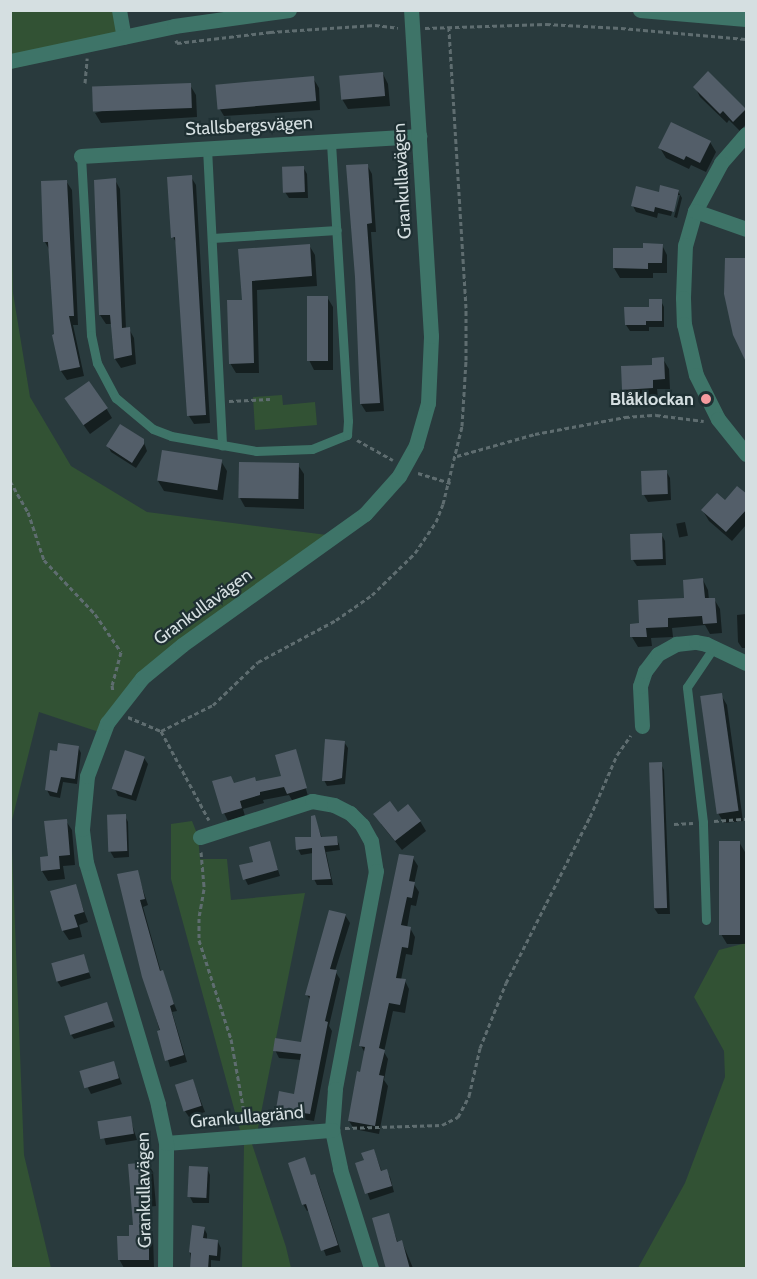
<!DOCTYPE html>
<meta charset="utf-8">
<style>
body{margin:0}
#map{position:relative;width:757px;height:1279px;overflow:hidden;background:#293a3d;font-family:Cabin,sans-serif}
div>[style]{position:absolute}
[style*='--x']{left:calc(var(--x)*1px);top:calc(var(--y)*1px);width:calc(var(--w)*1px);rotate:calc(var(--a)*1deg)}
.green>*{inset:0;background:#325234}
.shadow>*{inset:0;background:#0007;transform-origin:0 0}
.building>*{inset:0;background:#535e69;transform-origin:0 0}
.path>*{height:3px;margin-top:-1.5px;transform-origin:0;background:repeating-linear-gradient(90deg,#5f6d70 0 4.5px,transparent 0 7.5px)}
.lane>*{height:9px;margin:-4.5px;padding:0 4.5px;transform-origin:4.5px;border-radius:4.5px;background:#3e7468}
.street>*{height:15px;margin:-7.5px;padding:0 7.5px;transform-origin:7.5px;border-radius:7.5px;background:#3e7468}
.dots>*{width:16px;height:16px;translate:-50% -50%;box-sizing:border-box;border:3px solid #1f3033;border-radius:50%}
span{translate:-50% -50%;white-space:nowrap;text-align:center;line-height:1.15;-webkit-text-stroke:4.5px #1f3033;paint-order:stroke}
.street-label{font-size:18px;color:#d5dfe1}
.poi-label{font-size:18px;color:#d5dfe1;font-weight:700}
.right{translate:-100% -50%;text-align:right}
.frame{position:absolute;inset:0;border:12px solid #d5dfe1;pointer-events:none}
</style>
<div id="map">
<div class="green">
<i style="clip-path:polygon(10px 11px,116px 11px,120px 43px,11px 69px)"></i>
<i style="clip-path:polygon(10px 164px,13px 293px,30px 397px,71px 466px,147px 512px,343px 537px,247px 602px,147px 681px,105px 734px,39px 712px,11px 824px,24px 1155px,51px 1268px,10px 1268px)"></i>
<i style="clip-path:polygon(282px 395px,283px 405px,315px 402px,317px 425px,255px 430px,253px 397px)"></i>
<i style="clip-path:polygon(192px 821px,198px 836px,200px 859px,227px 859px,231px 900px,305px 893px,255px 1143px,252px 1144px,286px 1247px,291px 1268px,242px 1268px,244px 1145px,171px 879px,171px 824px)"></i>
<i style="clip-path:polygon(746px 943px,746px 1268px,638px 1268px,685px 1183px,725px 1077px,724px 1051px,694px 997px,719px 950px)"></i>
</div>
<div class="shadow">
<i style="clip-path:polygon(383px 74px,388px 84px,390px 106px,348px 109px,342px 99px)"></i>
<i style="clip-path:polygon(313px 78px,319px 88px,320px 110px,224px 116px,218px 106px)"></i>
<i style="clip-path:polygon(190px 85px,196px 95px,197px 117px,101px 123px,95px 113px)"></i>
<i style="clip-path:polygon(695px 87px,745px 109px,746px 124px,740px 131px,729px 120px,727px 123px,700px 97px)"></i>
<i style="clip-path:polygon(710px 142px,716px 152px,706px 172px,691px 165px,689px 169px,666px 158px,660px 148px)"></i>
<i style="clip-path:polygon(367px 165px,372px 174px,376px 232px,371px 232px,384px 411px,366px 412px,361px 404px)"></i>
<i style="clip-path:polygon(303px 167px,307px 174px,308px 198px,289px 198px,285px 192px)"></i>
<i style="clip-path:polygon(191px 177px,196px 185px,210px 423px,194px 424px,189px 416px,177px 244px,173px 237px)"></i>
<i style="clip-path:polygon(115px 180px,120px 189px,126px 329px,129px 329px,134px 338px,136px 364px,121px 368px,115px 359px,112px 324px,106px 324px,100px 315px)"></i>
<i style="clip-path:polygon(66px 181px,72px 190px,78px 325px,73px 325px,84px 376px,67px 380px,61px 371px,55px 335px,50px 251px,45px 242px)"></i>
<i style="clip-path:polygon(678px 191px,682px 198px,677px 218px,674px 217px,680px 195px,677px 195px,671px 216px,658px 213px,657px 218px,636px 212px,633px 206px,660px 194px)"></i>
<i style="clip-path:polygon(309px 245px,315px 255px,317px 286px,257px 290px,259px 373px,236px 373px,230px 363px,243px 302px,239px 251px)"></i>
<i style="clip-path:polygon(662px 245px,667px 255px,667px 273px,653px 273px,653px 278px,620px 278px,614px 268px,645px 250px)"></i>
<i style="clip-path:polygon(327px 297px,333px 307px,333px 370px,314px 370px,309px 360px)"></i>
<i style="clip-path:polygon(661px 301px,664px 307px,664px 327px,649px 327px,649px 331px,630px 331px,626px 325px)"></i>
<i style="clip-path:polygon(663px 359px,669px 369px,670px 389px,657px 389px,658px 398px,629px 399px,624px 389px)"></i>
<i style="clip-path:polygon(106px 408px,112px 418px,90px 434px,72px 409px)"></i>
<i style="clip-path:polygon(143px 440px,147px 451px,136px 468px,111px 452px,108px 446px)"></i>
<i style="clip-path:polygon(221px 461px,227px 471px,223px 500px,164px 491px,158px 481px)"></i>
<i style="clip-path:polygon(298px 465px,304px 474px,304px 509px,245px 507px,240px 498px)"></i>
<i style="clip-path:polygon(666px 471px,670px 478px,671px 500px,648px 502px,644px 495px)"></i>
<i style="clip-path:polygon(746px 496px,746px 525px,732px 541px,709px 521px,703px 511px)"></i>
<i style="left:685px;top:522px;width:14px;height:9px;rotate:78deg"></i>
<i style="clip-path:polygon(661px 534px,665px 541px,666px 565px,637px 566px,633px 560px)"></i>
<i style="clip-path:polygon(703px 580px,708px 590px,709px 600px,714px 599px,720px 609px,722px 633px,710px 634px,705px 625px,672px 628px,673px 637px,651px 638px,652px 646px,638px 647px,632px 637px,686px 599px)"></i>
<i style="clip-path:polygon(746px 614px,746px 648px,742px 648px,738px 642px,737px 615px)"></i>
<i style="clip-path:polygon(721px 695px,727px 705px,743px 821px,724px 823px,718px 813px)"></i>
<i style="clip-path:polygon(344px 742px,348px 748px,345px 784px,327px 786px,324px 780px)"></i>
<i style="clip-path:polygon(78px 747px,81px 753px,77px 784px,63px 782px,60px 798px,50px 796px,47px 790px,58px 752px)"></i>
<i style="clip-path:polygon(295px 751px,308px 796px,293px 802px,289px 795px,263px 800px,264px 803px,243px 809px,245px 816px,228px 821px,224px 813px,235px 784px,283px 777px)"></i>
<i style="clip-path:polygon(144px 758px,148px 764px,136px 801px,118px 796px,115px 789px)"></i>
<i style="clip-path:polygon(661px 764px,664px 770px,670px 914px,658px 914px,654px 908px)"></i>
<i style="clip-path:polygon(398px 814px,420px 821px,426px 831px,402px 850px,381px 824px)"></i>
<i style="clip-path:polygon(125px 816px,128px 822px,129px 857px,114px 858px,110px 851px)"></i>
<i style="clip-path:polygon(314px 817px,322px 838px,336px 838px,339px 844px,340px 850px,326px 852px,333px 885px,317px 885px,314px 879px,313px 853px,301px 855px,298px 849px,313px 838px)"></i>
<i style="clip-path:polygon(66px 821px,72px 830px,75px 865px,63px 866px,65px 879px,48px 881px,42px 871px)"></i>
<i style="clip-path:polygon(739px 842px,745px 852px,745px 944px,727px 944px,721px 934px)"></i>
<i style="clip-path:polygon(269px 843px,280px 876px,248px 885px,245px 879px)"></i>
<i style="clip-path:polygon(413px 858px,418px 866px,414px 884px,419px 892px,416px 906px,411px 905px,407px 928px,410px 928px,415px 937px,412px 955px,406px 954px,401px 980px,405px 981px,409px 989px,405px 1013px,393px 1011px,384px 1052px,388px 1059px,384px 1080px,388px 1086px,379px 1134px,354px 1129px,349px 1121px,365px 1053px,361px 1046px)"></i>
<i style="clip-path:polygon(137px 872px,148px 905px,143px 907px,161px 972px,177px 1011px,172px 1012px,187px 1062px,170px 1067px,144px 976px)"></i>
<i style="clip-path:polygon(75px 886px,88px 922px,79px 925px,82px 937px,69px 940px,63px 931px,52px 892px)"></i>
<i style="clip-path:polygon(345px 915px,350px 923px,335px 971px,340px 979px,329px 1026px,332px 1031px,314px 1121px,282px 1116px,278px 1109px,296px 1096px,301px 1060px,279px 1058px,275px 1050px,302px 1043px,311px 1001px,307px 995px)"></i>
<i style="clip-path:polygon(83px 956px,91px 978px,61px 987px,57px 981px)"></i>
<i style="clip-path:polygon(107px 1004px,115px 1027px,74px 1039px,70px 1033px)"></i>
<i style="clip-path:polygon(113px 1062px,122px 1084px,91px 1094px,88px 1088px)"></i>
<i style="clip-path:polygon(193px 1081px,205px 1112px,189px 1117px,185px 1111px)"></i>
<i style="clip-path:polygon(130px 1118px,137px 1140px,106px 1145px,100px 1123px)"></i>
<i style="clip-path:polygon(374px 1151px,382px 1172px,386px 1171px,390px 1177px,394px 1192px,370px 1200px,357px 1164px,366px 1161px)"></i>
<i style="clip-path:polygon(304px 1159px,312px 1177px,315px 1176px,318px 1182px,341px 1252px,326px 1256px,309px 1210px,307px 1211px,303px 1204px)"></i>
<i style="clip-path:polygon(148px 1163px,153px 1172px,156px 1206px,147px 1207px,148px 1227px,153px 1235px,154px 1268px,124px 1268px,119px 1259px,135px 1226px)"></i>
<i style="clip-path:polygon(207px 1168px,210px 1175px,209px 1203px,193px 1203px,190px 1197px)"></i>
<i style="clip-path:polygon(388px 1215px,398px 1243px,402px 1242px,413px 1268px,393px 1268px)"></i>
<i style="clip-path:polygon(204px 1228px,207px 1234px,207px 1240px,218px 1242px,221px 1248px,220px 1261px,211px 1260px,211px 1268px,192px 1268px,190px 1252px)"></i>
</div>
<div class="building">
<i style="clip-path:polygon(708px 71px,746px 109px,733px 122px,723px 111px,720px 114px,693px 87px)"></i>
<i style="left:383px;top:72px;width:24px;height:44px;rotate:85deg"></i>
<i style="left:314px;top:76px;width:25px;height:99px;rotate:85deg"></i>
<i style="left:191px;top:83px;width:25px;height:99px;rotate:88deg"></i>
<i style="clip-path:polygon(671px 122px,711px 141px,700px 163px,686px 156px,684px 160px,658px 148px)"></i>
<i style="clip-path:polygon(368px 164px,372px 223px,367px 224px,380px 403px,360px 404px,355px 277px,346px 165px)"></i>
<i style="left:304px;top:166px;width:26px;height:22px;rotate:88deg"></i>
<i style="clip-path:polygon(192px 175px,206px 415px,187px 416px,175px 237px,171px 238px,167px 177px)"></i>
<i style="clip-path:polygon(116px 178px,122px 328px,130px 327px,132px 355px,114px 359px,110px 315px,99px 315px,94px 180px)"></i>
<i style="clip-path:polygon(67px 180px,74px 316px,69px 316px,80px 367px,60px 371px,52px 335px,54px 334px,48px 242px,43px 242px,41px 181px)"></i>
<i style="clip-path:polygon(660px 185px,679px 190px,674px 212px,655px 207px,654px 212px,631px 206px,636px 186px,659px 192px)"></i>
<i style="clip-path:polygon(643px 243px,663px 244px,662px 263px,648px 263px,648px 269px,613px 268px,613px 248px,643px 248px)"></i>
<i style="clip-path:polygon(310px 244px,312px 276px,252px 281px,254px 363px,229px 364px,227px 300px,242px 300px,238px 249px)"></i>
<i style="clip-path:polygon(725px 258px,747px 258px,747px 364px,733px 335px,724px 294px)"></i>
<i style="left:307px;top:296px;width:21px;height:65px"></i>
<i style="clip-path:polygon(649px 299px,662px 299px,662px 321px,646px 321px,646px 325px,625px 325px,624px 307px,649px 307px)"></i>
<i style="clip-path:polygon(664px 357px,665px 379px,653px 380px,653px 388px,622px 390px,621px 366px,652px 365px,652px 358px)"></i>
<i style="left:89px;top:381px;width:33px;height:30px;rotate:55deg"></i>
<i style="clip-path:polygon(120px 424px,144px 439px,144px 444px,132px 463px,106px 446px)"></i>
<i style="left:162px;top:450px;width:61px;height:31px;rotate:9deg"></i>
<i style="left:239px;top:462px;width:60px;height:36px;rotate:1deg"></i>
<i style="left:667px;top:470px;width:24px;height:26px;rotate:88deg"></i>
<i style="clip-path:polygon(737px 486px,747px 494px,747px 509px,726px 532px,701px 510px,717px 493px,725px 500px)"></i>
<i style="left:662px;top:533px;width:26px;height:32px;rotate:88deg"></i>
<i style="clip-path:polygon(703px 578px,705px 598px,715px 598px,717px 623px,703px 624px,702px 616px,668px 618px,668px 627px,646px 628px,647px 637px,630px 637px,630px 624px,639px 623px,638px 600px,684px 598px,683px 580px)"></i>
<i style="left:722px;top:693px;width:119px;height:22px;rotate:82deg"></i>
<i style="clip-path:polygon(325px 739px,345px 741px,342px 778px,331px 781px,322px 781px)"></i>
<i style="clip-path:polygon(58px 743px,79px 746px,75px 779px,61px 777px,57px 793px,45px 790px,50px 750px,57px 751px)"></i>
<i style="clip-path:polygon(296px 749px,307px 788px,287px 794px,284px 787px,260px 792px,260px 795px,240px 801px,242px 808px,222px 814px,212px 781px,231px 776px,234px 783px,255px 777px,256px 781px,281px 776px,275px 755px)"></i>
<i style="left:125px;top:750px;width:21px;height:41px;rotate:19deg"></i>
<i style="left:662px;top:762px;width:146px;height:13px;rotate:88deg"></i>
<i style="clip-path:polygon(390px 801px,398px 812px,408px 804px,421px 821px,395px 841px,373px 814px)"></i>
<i style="left:126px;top:814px;width:37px;height:19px;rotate:88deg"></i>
<i style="clip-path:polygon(315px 815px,321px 837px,337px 836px,338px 845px,324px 846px,331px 879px,312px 880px,312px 848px,296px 850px,295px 837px,311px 837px,311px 816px)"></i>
<i style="clip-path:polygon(67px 819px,70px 855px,59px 856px,60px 869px,41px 871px,40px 857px,48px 856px,44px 821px)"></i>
<i style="clip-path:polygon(270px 841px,278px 870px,243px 880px,239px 865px,253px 862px,249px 847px)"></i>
<i style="left:719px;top:841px;width:21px;height:94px"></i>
<i style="clip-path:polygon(399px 854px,414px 856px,409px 881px,415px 882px,412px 898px,407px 897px,401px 925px,411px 927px,408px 948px,402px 947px,396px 978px,406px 979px,400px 1005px,389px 1003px,379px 1048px,385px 1050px,379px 1075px,384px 1076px,375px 1126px,348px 1121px,357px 1071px,360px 1072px,365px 1047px,359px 1046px)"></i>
<i style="clip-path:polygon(138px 870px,145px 899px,140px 900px,160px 971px,163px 970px,174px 1004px,170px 1006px,184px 1055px,165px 1061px,157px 1031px,160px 1030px,142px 977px,117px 874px)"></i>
<i style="clip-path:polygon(76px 884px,84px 912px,74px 915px,78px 927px,62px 931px,50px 891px)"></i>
<i style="clip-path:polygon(329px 910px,346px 914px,330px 969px,337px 970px,325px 1021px,328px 1022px,310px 1114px,276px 1109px,279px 1091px,294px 1094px,301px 1054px,273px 1051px,275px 1038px,301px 1042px,310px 996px,305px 995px)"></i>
<i style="left:84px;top:954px;width:19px;height:34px;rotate:74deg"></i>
<i style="left:107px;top:1002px;width:20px;height:45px;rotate:72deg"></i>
<i style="left:114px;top:1061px;width:18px;height:36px;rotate:74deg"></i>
<i style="left:193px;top:1079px;width:28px;height:19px;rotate:72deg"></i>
<i style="left:131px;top:1116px;width:18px;height:34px;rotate:81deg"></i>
<i style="clip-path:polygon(374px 1149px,381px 1171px,387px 1169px,392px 1186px,365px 1194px,355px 1163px,364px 1160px,361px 1153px)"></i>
<i style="clip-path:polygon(305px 1157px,311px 1175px,315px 1174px,338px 1245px,321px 1251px,306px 1204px,302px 1205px,288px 1163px)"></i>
<i style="clip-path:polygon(149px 1162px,152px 1198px,143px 1198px,145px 1225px,149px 1225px,149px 1260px,118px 1260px,117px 1236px,129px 1236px,129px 1225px,133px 1225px,128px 1164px)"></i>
<i style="left:189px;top:1166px;width:19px;height:31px;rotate:3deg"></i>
<i style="clip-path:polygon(389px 1213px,397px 1242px,402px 1240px,410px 1269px,386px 1269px,372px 1218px)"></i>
<i style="clip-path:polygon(192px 1225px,205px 1227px,203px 1238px,218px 1240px,217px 1256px,209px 1255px,208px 1269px,190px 1269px,191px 1253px,189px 1252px)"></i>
</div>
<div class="path">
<i style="--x:425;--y:28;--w:121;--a:-1.9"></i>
<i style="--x:546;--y:24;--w:75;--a:3.1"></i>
<i style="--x:621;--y:28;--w:125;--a:5"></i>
<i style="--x:176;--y:40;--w:3;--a:72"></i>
<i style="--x:177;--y:43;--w:94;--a:-6.7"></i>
<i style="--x:270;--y:32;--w:105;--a:-3.8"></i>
<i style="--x:375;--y:25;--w:23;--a:7"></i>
<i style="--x:85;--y:83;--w:25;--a:-85"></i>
<i style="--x:229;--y:401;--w:41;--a:-2.8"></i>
<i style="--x:357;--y:440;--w:41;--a:29.1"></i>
<i style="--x:457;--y:456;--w:81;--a:-15.8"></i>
<i style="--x:535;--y:434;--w:92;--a:-10.7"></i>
<i style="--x:625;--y:417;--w:31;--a:-4"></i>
<i style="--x:656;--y:415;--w:48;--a:7.1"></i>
<i style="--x:418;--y:473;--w:34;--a:17"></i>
<i style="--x:10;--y:481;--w:36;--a:60"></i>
<i style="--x:28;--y:512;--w:51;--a:71.6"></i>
<i style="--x:44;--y:560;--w:74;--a:46.6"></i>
<i style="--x:95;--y:614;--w:46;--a:55.6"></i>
<i style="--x:121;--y:652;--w:34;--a:105"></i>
<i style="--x:112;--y:685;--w:7;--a:82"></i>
<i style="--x:128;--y:717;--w:36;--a:23"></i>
<i style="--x:161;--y:731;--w:101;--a:61.7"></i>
<i style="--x:161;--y:731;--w:58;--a:-26.6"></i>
<i style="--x:213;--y:705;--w:62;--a:-43.7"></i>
<i style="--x:258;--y:662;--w:89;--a:-28.3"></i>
<i style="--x:336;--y:620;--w:44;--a:-34.8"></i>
<i style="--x:372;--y:595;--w:60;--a:-44.3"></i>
<i style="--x:415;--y:553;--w:37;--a:-56"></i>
<i style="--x:436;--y:522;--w:19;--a:-69"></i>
<i style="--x:443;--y:504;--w:80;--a:-76.3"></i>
<i style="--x:462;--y:426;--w:66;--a:-86.5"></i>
<i style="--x:466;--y:360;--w:52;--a:-90"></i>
<i style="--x:466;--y:308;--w:282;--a:-93.5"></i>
<i style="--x:714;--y:821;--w:32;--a:-4"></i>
<i style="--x:674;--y:824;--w:19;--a:-3"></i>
<i style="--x:201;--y:852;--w:37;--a:85"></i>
<i style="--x:204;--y:889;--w:29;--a:100"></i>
<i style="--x:199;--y:918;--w:22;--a:90"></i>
<i style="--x:199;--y:940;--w:104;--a:72.1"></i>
<i style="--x:231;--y:1039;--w:85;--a:79.9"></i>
<i style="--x:345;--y:1128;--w:97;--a:-1.8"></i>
<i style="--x:442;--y:1125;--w:18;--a:-27"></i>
<i style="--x:458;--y:1117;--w:24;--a:-62"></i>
<i style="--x:469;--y:1096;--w:49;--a:-77.1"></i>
<i style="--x:480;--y:1048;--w:70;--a:-68.2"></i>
<i style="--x:506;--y:983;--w:186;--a:-63.2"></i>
<i style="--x:590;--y:817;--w:68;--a:-66.5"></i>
<i style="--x:617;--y:755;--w:24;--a:-55"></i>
</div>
<div class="lane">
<i style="--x:207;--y:148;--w:298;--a:87.1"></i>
<i style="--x:81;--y:156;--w:179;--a:86.8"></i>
<i style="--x:91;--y:335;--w:29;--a:78"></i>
<i style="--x:97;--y:363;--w:40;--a:62"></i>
<i style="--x:116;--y:398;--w:48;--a:40"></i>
<i style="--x:153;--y:429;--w:19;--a:21"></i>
<i style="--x:171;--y:436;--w:86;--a:10"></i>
<i style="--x:256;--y:451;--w:56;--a:-2"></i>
<i style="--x:312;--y:449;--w:38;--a:-22"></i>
<i style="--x:347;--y:435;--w:14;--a:-86"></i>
<i style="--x:348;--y:421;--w:281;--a:-93.5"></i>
<i style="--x:212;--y:238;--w:125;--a:-3.7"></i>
<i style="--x:706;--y:920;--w:98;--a:-91.8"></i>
<i style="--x:703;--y:822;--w:136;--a:-96.8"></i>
<i style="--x:687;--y:687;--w:48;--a:-56"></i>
</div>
<div class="street">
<i style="--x:119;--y:10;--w:27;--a:80"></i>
<i style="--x:640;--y:10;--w:106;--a:4.9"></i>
<i style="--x:10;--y:61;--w:168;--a:-12"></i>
<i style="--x:174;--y:26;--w:116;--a:-7.9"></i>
<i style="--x:746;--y:134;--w:38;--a:131"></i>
<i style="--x:721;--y:163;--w:55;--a:118.4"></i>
<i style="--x:695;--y:211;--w:35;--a:106"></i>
<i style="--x:685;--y:245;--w:53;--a:92.2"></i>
<i style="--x:683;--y:298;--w:26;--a:88"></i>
<i style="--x:684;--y:324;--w:52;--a:76.8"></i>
<i style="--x:696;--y:375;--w:49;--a:63.4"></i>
<i style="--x:718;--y:419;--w:45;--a:51.3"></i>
<i style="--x:81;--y:156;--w:339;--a:-3.4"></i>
<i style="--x:695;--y:211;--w:54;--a:19.4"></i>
<i style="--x:642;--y:726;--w:40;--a:-92.9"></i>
<i style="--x:640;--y:686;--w:16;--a:-72"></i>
<i style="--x:645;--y:671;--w:21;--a:-53"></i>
<i style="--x:658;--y:654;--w:21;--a:-29"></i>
<i style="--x:676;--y:644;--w:20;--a:-6"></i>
<i style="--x:696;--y:642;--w:10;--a:11"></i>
<i style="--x:706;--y:644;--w:44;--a:25.4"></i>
<i style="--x:200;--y:837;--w:118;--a:-17.8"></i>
<i style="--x:312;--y:801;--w:22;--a:10"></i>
<i style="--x:334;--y:805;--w:18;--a:27"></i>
<i style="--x:350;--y:813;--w:17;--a:45"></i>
<i style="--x:362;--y:825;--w:18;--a:61"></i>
<i style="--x:371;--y:841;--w:30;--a:81"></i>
<i style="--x:376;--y:871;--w:222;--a:100.7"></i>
<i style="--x:335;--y:1089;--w:41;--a:94.2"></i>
<i style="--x:332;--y:1130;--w:40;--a:78"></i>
<i style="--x:340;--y:1169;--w:104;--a:72.6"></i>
<i style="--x:166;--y:1143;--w:167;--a:-4.5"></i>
<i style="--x:165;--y:1268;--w:125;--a:-89.5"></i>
<i style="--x:166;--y:1143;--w:40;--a:-102"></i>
<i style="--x:158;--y:1104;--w:252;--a:-106.6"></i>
<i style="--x:86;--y:863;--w:34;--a:-97"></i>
<i style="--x:82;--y:829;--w:53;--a:-84.6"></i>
<i style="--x:87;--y:776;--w:57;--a:-69.3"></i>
<i style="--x:107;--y:723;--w:57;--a:-52.1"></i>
<i style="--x:142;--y:678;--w:52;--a:-39.5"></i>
<i style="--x:182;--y:645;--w:225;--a:-35.6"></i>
<i style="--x:365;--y:514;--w:51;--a:-48.2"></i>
<i style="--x:399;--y:476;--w:35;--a:-61"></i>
<i style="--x:416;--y:445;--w:44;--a:-74.1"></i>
<i style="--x:428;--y:403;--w:67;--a:-87.4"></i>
<i style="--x:431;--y:336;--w:327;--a:-93.5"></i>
</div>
<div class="dots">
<i style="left:706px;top:399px;background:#f59b9f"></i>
</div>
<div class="street-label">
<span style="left:249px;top:126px;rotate:-3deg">Stallsbergsvägen</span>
<span style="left:402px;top:181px;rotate:-93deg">Grankullavägen</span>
<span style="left:203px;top:607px;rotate:-36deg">Grankullavägen</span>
<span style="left:247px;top:1117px;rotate:-5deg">Grankullagränd</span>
<span style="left:144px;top:1190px;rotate:-91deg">Grankullavägen</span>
</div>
<div class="poi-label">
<span class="right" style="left:694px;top:399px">Blåklockan</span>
</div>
<div class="frame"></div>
</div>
